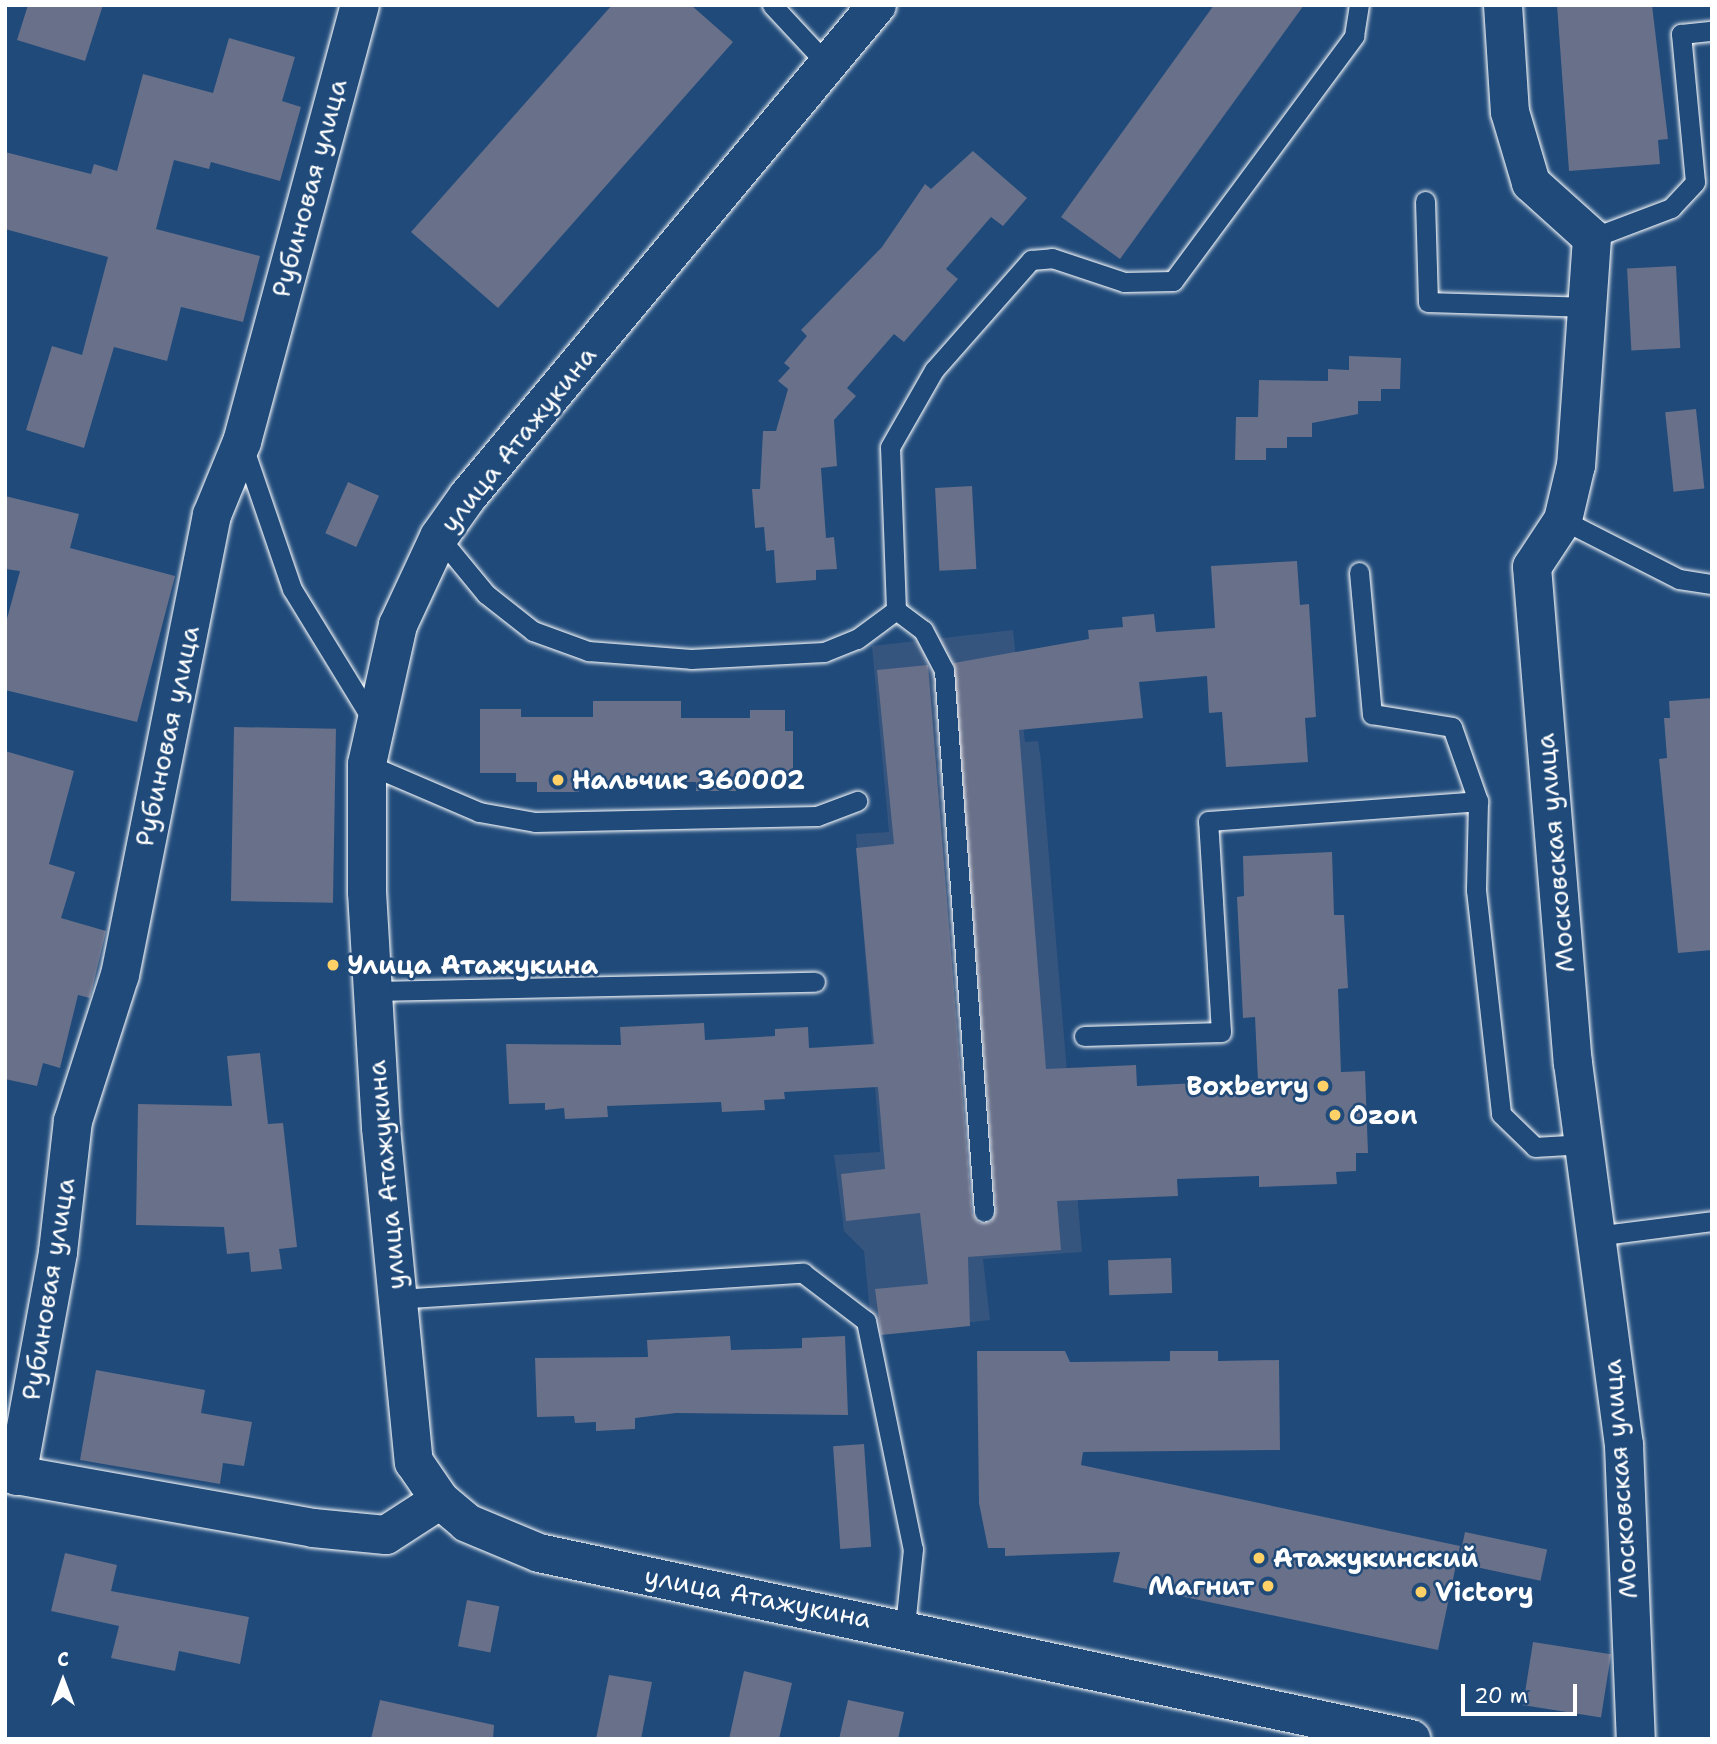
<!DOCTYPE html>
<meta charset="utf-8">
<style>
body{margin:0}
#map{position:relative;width:1717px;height:1744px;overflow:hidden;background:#1f4a7a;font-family:"Shantell Sans",sans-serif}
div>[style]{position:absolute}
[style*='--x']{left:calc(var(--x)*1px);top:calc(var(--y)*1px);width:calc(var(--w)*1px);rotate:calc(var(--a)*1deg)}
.built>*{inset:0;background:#35557f}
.building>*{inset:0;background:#68708a;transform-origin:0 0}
.roads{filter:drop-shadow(0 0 2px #fff) drop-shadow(0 0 2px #fff)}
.lane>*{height:19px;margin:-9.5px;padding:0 9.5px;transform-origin:9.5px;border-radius:9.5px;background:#1f4a7a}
.street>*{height:38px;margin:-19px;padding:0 19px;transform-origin:19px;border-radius:19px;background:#1f4a7a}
.dots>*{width:19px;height:19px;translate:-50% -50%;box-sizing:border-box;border:4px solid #1f4a7a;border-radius:50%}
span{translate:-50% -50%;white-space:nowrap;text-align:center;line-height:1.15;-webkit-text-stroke:5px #1f4a7a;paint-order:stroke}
.street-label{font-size:26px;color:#fff}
.poi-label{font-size:26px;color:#fff;font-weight:700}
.left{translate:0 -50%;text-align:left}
.right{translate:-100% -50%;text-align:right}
.frame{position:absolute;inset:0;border:7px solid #fff;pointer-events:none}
.north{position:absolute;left:28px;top:1646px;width:70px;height:70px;-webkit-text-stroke:5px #1f4a7a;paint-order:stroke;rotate:0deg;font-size:19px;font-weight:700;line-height:28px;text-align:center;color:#fff}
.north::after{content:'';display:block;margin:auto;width:24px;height:32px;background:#fff;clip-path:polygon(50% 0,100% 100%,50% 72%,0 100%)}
.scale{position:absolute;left:1461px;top:1684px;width:116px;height:32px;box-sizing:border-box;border:4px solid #fff;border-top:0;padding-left:9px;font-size:21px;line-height:24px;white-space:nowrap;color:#fff;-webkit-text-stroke:5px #1f4a7a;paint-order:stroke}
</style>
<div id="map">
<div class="built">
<i style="clip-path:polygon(1013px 630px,1025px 742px,1038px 741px,1041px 761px,1082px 1252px,983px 1259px,990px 1320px,872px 1334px,864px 1251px,844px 1231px,834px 1155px,880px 1152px,856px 834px,889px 832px,872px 646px)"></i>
</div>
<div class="building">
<i style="clip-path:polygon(28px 5px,103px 5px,85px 61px,17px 40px)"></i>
<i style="clip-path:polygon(612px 5px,691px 5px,733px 42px,498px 308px,411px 232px)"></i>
<i style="clip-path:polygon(1214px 5px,1304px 5px,1120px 259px,1061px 217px)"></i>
<i style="clip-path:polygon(1557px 5px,1652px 5px,1668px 139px,1658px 140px,1660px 164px,1569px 171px)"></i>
<i style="clip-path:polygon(229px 38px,295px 57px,282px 101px,301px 107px,280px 181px,211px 162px,209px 169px,174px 160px,156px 229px,260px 256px,243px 322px,181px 307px,167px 361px,114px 347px,84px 448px,26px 430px,52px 346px,82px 355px,108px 257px,5px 229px,5px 152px,91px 174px,94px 164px,117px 171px,143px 74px,213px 93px)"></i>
<i style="clip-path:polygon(973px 151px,1027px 198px,1003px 226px,991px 217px,946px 269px,958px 279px,904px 342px,894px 334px,847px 388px,856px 396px,834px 420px,837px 466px,821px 468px,826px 538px,834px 537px,837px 569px,816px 570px,816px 580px,776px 583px,774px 550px,766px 551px,764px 527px,755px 528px,752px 489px,760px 489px,763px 431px,776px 431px,788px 389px,778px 381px,790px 368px,784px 363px,807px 336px,801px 330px,882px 247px,925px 184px,931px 189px)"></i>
<i style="left:1676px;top:266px;width:82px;height:49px;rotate:87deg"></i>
<i style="clip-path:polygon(1349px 356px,1401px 358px,1400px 389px,1381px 389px,1381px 401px,1358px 401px,1358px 414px,1312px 423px,1312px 437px,1287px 437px,1287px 448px,1266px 448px,1266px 460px,1235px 460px,1236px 417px,1258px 417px,1259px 380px,1328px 381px,1328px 369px,1349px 370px)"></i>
<i style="left:1696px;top:409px;width:80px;height:31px;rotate:84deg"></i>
<i style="left:348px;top:482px;width:34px;height:56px;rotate:24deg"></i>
<i style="left:972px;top:486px;width:83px;height:37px;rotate:87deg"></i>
<i style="clip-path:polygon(5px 496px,79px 514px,70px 548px,175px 576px,137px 722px,5px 690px,5px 626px,20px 571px,5px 569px)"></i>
<i style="clip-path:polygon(1297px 561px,1300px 605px,1309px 604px,1316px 717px,1305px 718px,1308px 762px,1226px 767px,1222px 712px,1209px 713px,1207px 676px,1139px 682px,1143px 718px,1019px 730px,1046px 1069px,1136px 1065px,1137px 1086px,1258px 1080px,1255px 1017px,1243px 1018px,1237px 897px,1244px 896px,1243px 856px,1332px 852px,1334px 915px,1344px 915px,1348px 988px,1338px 989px,1341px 1072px,1365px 1071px,1368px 1153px,1356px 1153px,1356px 1171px,1336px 1172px,1337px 1184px,1259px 1187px,1259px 1176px,1177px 1179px,1178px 1196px,1057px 1201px,1061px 1250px,968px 1257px,970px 1326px,881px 1335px,875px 1289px,928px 1284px,920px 1213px,846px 1221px,841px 1174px,885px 1169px,878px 1087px,784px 1092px,785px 1099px,764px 1100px,765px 1110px,722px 1112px,721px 1102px,607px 1106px,608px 1117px,565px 1119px,564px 1108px,545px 1110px,545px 1103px,509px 1104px,506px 1044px,621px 1045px,620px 1027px,704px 1023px,705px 1040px,775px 1036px,775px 1029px,808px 1027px,809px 1048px,874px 1044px,856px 848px,894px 844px,877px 670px,928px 665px,972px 1213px,979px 1223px,991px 1222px,996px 1211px,954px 663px,1089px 639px,1088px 630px,1123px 627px,1122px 617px,1154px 614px,1156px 632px,1215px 628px,1211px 566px)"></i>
<i style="clip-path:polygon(1712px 698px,1712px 950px,1678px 953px,1659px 759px,1667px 758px,1664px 718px,1670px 718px,1669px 701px)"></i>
<i style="clip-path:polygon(593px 701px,681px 701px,681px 718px,750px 718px,750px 710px,785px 710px,785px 731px,793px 731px,793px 774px,758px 774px,758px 782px,736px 782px,736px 791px,696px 791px,696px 782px,579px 780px,579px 792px,537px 792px,537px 782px,516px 782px,516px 773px,480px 773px,480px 709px,521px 709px,521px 717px,593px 717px)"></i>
<i style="left:234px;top:727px;width:102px;height:174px;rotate:1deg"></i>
<i style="clip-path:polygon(5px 751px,74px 771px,49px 864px,75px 872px,61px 918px,106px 931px,90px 998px,78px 995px,60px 1068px,43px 1063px,37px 1086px,5px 1079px)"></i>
<i style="clip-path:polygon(260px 1053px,268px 1124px,283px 1123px,297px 1247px,279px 1249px,282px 1269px,251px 1272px,249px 1252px,227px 1254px,224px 1227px,136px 1225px,138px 1104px,232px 1106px,227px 1056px)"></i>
<i style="left:1171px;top:1258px;width:35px;height:63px;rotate:88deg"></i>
<i style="clip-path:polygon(730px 1336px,731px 1350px,802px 1348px,802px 1338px,845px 1336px,848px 1415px,676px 1413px,635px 1418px,635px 1429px,596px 1431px,596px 1422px,575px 1423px,574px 1416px,537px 1417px,535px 1358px,648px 1357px,647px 1340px)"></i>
<i style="clip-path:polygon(977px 1351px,1065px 1351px,1070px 1362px,1170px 1361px,1170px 1351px,1218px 1351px,1218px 1361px,1279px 1360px,1280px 1450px,1083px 1452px,1081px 1465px,1460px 1546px,1438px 1650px,1113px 1582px,1120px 1552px,1005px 1556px,1005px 1548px,988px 1548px,979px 1503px)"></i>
<i style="clip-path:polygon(96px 1370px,205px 1390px,201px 1413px,252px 1422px,244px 1466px,223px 1463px,220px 1484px,80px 1460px)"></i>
<i style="left:864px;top:1444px;width:103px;height:31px;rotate:86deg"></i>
<i style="left:1465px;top:1532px;width:84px;height:32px;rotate:12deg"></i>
<i style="clip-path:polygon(65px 1553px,117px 1565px,111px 1591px,249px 1617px,240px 1664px,179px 1651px,175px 1671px,111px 1658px,119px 1626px,51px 1611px)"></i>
<i style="left:467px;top:1600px;width:33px;height:47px;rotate:11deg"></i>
<i style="left:1533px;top:1642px;width:79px;height:64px;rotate:9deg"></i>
<i style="clip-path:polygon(744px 1671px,792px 1683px,779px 1739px,729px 1739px)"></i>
<i style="clip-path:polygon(609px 1675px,652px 1682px,641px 1739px,596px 1739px)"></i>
<i style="clip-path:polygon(380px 1700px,494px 1725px,493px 1739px,371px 1739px)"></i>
<i style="clip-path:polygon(848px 1700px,904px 1712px,898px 1739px,839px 1739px)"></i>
</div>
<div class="roads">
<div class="lane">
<i style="--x:772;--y:5;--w:82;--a:47"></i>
<i style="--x:1425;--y:201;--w:101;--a:88.3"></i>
<i style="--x:1428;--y:302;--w:161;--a:1.8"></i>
<i style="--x:1592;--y:238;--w:85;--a:-20.8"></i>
<i style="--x:1671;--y:208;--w:35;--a:-47"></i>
<i style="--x:1695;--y:182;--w:149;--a:-95.4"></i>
<i style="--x:1681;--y:34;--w:31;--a:-6"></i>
<i style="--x:243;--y:446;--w:151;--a:71.1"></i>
<i style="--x:292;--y:589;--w:155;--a:58.5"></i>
<i style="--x:1563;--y:520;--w:130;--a:27"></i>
<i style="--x:1679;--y:579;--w:33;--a:9"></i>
<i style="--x:439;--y:537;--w:74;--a:50.5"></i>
<i style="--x:486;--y:594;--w:60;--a:38.2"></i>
<i style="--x:533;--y:631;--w:59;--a:20"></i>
<i style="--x:588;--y:651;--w:103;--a:4.4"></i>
<i style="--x:691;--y:659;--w:133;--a:-3"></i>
<i style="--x:824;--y:652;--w:35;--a:-22"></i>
<i style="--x:857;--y:639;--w:49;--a:-36.6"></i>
<i style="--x:896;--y:610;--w:34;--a:37"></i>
<i style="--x:923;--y:630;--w:45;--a:62.3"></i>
<i style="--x:944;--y:670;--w:543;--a:85.78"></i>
<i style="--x:1359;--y:572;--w:143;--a:84.8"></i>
<i style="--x:1372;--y:714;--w:81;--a:9.2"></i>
<i style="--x:1452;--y:727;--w:78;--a:70.6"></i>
<i style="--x:1478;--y:801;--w:89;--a:91.3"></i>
<i style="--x:1476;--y:890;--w:225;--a:83.6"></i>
<i style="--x:1501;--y:1114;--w:47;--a:44.1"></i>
<i style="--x:1535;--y:1147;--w:49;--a:-3.5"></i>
<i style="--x:896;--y:610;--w:163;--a:-92.1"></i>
<i style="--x:890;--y:447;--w:89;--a:-60.3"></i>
<i style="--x:934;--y:370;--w:147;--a:-48.6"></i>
<i style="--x:1031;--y:260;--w:21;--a:-5"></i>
<i style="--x:1052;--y:258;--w:76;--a:18.4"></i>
<i style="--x:1124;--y:282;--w:49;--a:-1.2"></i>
<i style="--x:1173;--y:281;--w:305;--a:-53.5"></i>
<i style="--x:1354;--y:36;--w:31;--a:-81"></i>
<i style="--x:367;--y:764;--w:122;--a:23.2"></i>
<i style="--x:479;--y:812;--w:57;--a:10.1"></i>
<i style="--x:535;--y:822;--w:282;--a:-1.2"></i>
<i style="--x:817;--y:816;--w:43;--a:-20.6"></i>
<i style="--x:372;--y:991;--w:443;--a:-1.2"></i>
<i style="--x:1084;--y:1036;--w:137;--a:-1.7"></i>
<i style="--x:1221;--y:1032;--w:211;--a:-93.5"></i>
<i style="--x:1208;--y:821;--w:271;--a:-4.2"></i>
<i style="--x:1595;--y:1236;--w:118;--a:-7.3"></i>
<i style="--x:396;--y:1299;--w:408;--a:-3.7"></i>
<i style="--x:803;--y:1273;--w:79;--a:37.3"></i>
<i style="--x:866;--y:1321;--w:233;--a:78.4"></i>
<i style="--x:913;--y:1549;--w:77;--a:95.9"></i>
</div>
<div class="street">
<i style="--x:877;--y:5;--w:639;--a:129.79"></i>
<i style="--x:468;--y:496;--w:50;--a:125.3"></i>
<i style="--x:439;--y:537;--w:97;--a:115"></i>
<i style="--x:398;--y:625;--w:142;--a:102.6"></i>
<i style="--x:367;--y:764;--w:128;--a:90"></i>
<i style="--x:367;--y:892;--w:236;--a:86.6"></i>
<i style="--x:381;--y:1128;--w:336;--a:84.4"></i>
<i style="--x:414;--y:1462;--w:46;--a:55.6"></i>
<i style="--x:440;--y:1500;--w:35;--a:40"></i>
<i style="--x:467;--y:1523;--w:78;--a:22.6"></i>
<i style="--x:539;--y:1553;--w:892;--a:12.04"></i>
<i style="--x:1503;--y:5;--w:107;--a:86.3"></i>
<i style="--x:1510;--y:112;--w:74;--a:73.5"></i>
<i style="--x:1531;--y:183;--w:82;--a:42"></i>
<i style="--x:1592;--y:238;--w:228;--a:94"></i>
<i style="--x:1576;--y:465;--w:57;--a:103.3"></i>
<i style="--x:1563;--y:520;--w:56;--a:123.4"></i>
<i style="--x:1532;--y:567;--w:498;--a:85.3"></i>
<i style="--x:1573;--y:1063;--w:385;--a:82.4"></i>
<i style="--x:1624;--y:1445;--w:294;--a:87.7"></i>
<i style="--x:5;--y:1473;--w:313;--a:10.1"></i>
<i style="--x:313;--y:1528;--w:73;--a:5.5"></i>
<i style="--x:386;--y:1535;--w:64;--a:-32.9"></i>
<i style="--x:17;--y:1476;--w:228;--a:-79.6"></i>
<i style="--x:58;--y:1252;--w:132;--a:-83.5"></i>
<i style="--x:73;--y:1121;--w:153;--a:-72.2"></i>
<i style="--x:120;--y:975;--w:469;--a:-78.7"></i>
<i style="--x:212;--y:515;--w:79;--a:-67.7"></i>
<i style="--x:242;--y:442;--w:453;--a:-74.9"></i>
</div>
</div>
<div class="dots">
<i style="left:558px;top:780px;background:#ffd166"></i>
<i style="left:333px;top:965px;background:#ffd166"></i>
<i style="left:1323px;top:1086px;background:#ffd166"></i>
<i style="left:1335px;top:1115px;background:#ffd166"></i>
<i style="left:1259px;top:1558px;background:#ffd166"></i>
<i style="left:1268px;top:1586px;background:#ffd166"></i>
<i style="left:1421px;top:1592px;background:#ffd166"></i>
</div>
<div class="street-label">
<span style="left:309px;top:188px;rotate:-75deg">Рубиновая улица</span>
<span style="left:518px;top:439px;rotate:-51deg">улица Атажукина</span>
<span style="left:167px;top:736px;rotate:-78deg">Рубиновая улица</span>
<span style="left:1555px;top:853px;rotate:-95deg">Московская улица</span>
<span style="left:386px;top:1175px;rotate:-95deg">улица Атажукина</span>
<span style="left:48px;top:1289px;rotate:-81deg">Рубиновая улица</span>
<span style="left:1620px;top:1479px;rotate:-94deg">Московская улица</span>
<span style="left:758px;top:1597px;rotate:11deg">улица Атажукина</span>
</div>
<div class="poi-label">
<span class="left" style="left:572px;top:780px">Нальчик 360002</span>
<span class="left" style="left:347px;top:965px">Улица Атажукина</span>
<span class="right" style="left:1309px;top:1086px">Boxberry</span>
<span class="left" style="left:1349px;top:1115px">Ozon</span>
<span class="left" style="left:1273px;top:1558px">Атажукинский</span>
<span class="right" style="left:1254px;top:1586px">Магнит</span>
<span class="left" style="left:1435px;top:1592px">Victory</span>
</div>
<div class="frame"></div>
<div class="north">С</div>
<div class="scale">20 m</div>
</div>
